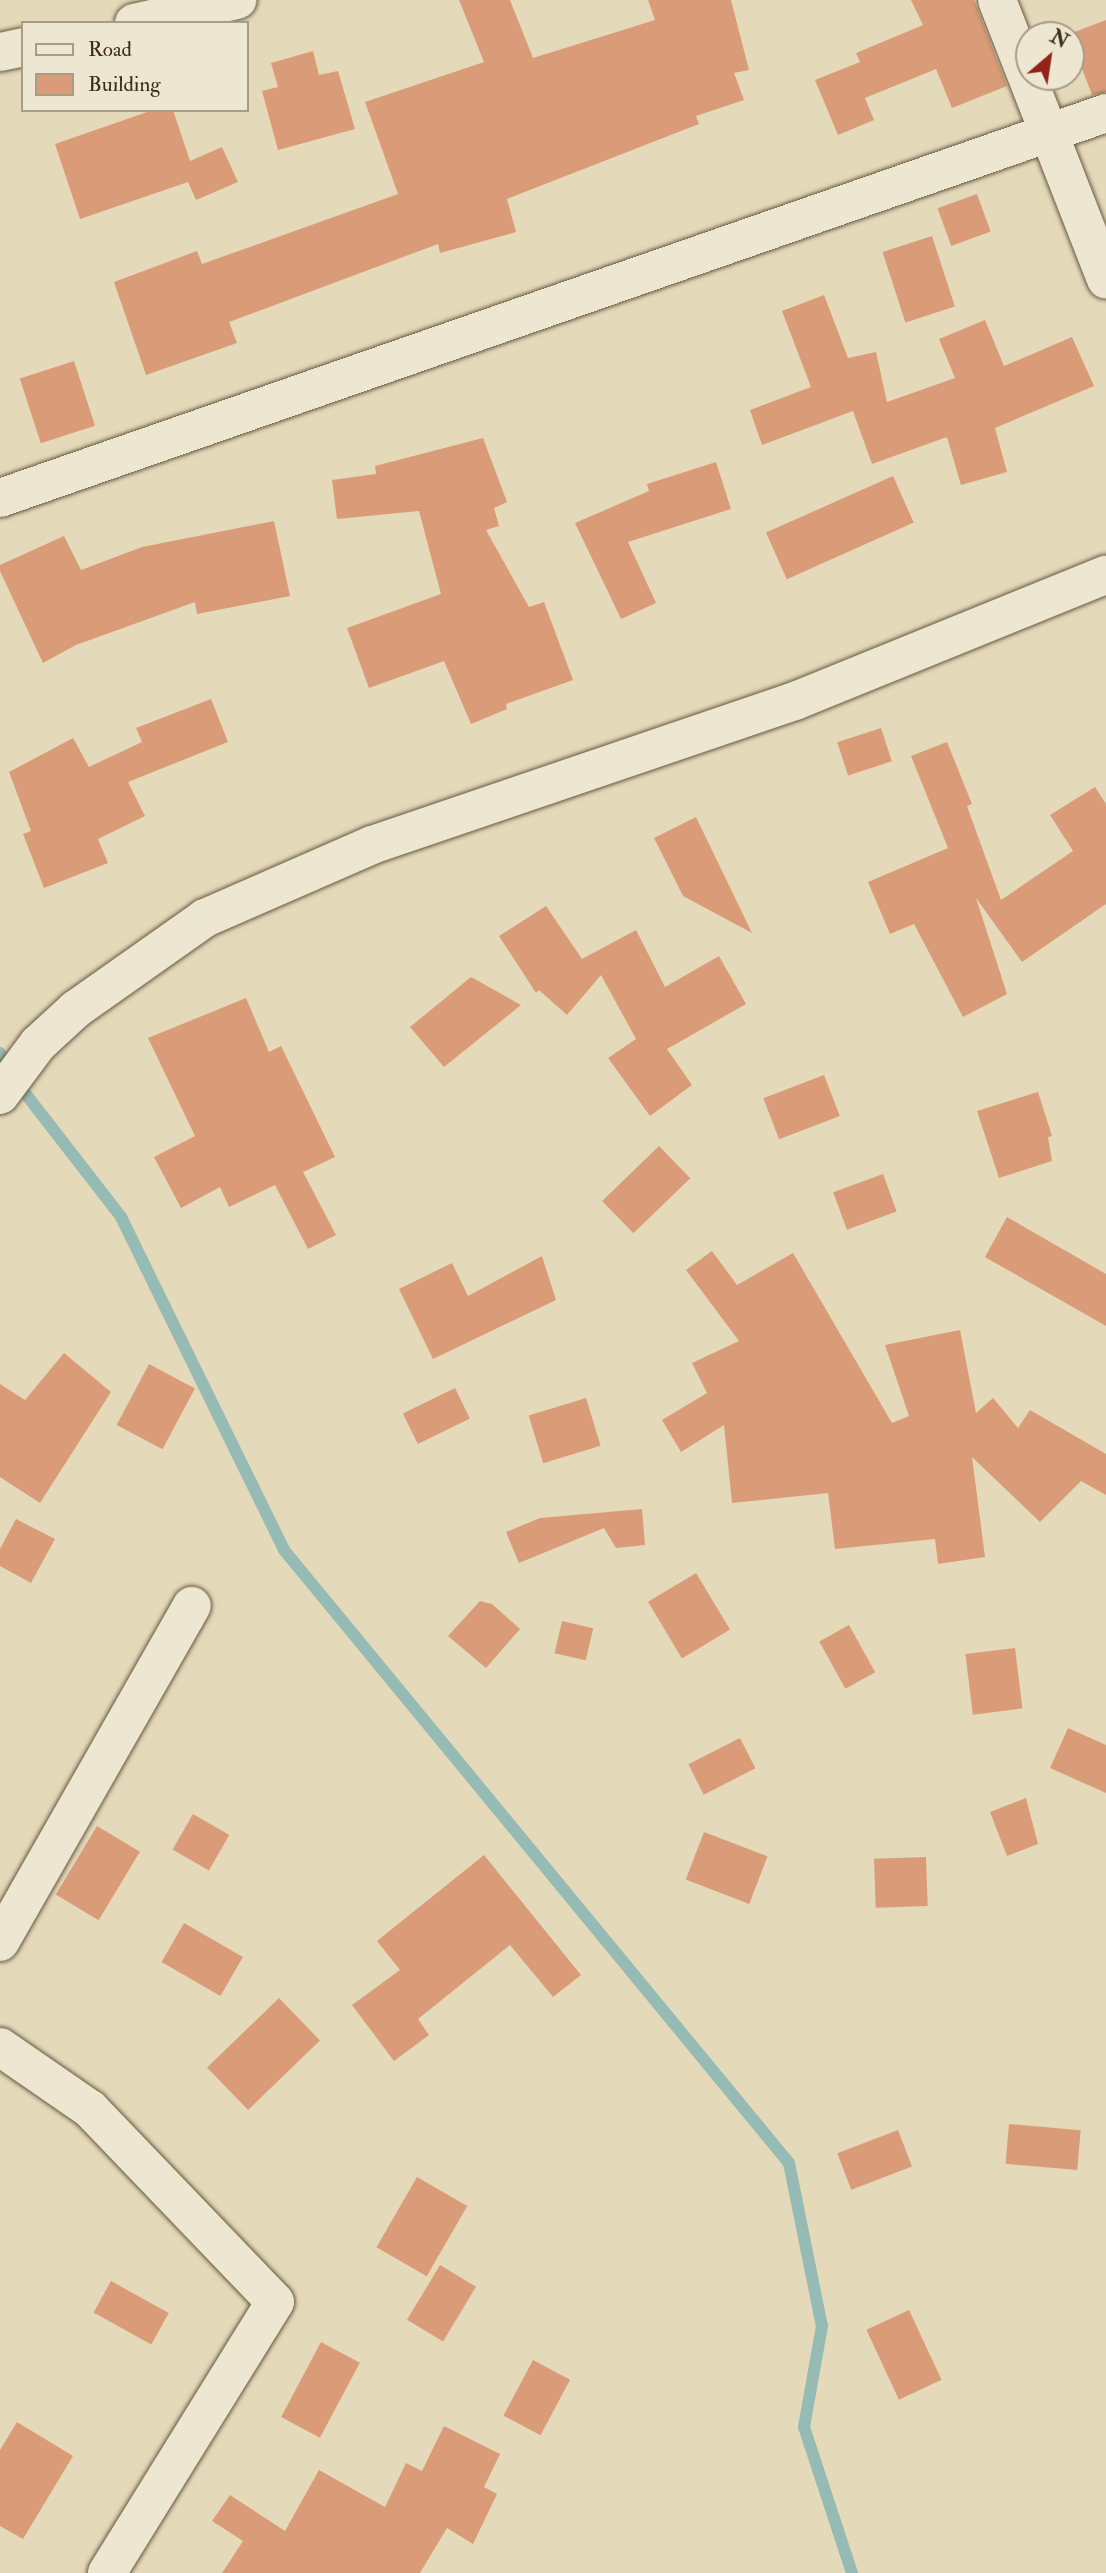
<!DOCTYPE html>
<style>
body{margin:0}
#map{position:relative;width:1106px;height:2573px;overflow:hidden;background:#e4dab9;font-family:"IM FELL Double Pica",serif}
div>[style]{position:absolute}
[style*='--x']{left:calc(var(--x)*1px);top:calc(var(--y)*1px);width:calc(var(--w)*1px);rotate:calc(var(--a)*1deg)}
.stream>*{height:12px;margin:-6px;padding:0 6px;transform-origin:6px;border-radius:6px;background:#96bab4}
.building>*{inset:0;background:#da9c78;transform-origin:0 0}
.roads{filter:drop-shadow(0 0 2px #675740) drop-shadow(0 0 2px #675740)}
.minor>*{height:38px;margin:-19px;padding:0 19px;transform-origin:19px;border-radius:19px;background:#ede7d2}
.tertiary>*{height:38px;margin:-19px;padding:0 19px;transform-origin:19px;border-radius:19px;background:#ede7d2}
span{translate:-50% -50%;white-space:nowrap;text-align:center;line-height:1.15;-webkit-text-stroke:5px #ede7d2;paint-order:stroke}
.legend{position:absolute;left:21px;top:21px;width:228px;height:91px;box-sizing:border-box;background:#ede7d2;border:2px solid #a79c87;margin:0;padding:9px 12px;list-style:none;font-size:21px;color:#3d2b17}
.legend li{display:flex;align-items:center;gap:14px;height:35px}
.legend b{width:35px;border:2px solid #a79c87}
.north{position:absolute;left:1015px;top:21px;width:70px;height:70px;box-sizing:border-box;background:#ede7d2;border:2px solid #a79c87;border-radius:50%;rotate:29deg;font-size:19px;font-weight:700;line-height:28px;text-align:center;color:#3d2b17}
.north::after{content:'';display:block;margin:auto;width:24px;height:32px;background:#8f2418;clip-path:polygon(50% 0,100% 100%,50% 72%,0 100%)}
</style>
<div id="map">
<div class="stream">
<i style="--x:0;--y:1053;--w:14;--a:73"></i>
<i style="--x:4;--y:1066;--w:191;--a:52.2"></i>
<i style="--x:121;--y:1217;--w:371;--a:63.9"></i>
<i style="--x:284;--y:1550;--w:794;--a:50.52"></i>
<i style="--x:789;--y:2163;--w:166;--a:78.6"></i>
<i style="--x:822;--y:2326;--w:103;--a:100.1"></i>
<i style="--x:804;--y:2427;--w:154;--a:71.8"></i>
</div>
<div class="building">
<i style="clip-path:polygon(459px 0,510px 0,533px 58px,655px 20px,648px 0,731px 0,749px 70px,734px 73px,744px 100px,696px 116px,699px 124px,507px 199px,516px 232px,440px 253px,438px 244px,229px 322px,237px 343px,146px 375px,114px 282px,197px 251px,202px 264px,398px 194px,365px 102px,484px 62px)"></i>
<i style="clip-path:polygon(911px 0,974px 0,1007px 86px,952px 108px,936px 69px,865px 98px,874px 120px,838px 135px,815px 80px,860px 62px,856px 53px,923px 25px)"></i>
<i style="clip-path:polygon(1106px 20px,1106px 92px,1092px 95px,1069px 34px)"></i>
<i style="clip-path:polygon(313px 51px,319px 75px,338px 71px,355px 129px,278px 150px,262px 91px,278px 87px,271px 63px)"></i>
<i style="clip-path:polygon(153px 110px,173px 110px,190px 161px,222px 147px,238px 182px,196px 200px,188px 182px,80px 219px,55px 144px)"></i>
<i style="left:977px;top:194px;width:40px;height:42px;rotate:70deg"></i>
<i style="left:932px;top:236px;width:74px;height:52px;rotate:72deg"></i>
<i style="clip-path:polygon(824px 295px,848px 358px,876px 352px,887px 402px,955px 378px,939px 339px,985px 320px,1004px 366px,1072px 337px,1094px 386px,995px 428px,1007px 472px,961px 485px,947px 437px,872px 464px,853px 411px,762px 445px,750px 410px,811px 387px,782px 311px)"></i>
<i style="left:74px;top:361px;width:68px;height:57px;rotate:72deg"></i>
<i style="clip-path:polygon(483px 438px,507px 502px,494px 508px,499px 526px,486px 530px,529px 607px,544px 602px,573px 680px,506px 704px,507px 709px,471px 724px,444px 661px,369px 688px,347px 628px,441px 594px,419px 511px,337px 519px,332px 480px,376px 474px,375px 466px)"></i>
<i style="clip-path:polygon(716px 462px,731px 509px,628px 542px,656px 603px,621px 619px,575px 523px,649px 491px,647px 484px)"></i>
<i style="left:893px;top:476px;width:51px;height:139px;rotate:66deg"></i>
<i style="clip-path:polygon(274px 521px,290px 596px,197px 614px,195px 602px,76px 645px,43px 663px,0 571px,0 565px,64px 536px,81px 570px,142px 547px)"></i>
<i style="clip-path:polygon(211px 699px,228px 742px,128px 782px,145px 816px,98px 839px,108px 863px,44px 888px,23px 834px,31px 831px,9px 772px,73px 738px,89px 767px,142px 742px,136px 728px)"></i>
<i style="left:881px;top:728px;width:35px;height:46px;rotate:72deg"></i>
<i style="clip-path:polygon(947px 742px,972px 804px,967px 806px,1001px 900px,1073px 851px,1050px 815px,1095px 787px,1106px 804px,1106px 904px,1022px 962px,976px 898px,1007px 994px,963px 1017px,914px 924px,890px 934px,868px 882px,948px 848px,911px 756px)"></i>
<i style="clip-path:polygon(696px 817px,752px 933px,683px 896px,654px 838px)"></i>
<i style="clip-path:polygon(546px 906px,582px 959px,636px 930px,665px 987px,719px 956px,746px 1004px,667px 1049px,692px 1085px,650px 1116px,608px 1058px,636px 1039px,601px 975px,567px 1015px,539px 990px,536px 993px,499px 936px)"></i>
<i style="clip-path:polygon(471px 977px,521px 1005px,444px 1067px,410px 1027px)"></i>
<i style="clip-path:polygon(246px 998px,269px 1052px,281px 1046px,335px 1157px,303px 1172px,336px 1235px,308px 1249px,275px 1185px,229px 1207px,220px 1187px,181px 1208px,154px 1157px,195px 1136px,148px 1038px)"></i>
<i style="left:824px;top:1075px;width:44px;height:65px;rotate:69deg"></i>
<i style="clip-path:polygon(1038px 1092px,1052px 1136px,1048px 1137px,1052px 1161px,999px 1178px,977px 1111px)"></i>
<i style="left:659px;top:1146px;width:45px;height:79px;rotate:46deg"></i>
<i style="left:883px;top:1174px;width:40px;height:53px;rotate:70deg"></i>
<i style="clip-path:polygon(1007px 1217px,1106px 1274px,1106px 1326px,985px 1257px)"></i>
<i style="clip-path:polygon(712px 1251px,737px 1285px,793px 1253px,892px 1423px,909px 1416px,885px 1345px,960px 1330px,976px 1413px,993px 1398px,1018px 1428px,1030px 1410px,1106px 1454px,1106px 1495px,1081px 1481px,1040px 1522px,972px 1457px,985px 1557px,938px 1564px,935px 1539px,835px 1549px,828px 1493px,732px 1503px,724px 1425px,681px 1452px,662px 1420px,707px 1393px,692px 1363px,739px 1341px,686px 1270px)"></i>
<i style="clip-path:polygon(542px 1256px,556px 1300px,433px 1359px,399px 1289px,452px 1263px,468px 1296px)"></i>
<i style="clip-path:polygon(64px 1353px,111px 1392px,40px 1503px,0 1477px,0 1384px,25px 1400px)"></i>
<i style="left:149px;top:1364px;width:52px;height:69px;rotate:28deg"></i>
<i style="left:455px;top:1388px;width:34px;height:58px;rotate:64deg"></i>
<i style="left:586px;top:1398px;width:50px;height:60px;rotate:73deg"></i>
<i style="clip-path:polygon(642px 1509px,645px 1545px,616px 1548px,604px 1528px,519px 1563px,506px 1532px,540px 1518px)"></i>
<i style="clip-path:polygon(16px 1519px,55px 1539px,31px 1583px,0 1566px,0 1549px)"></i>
<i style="left:696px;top:1573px;width:66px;height:56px;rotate:59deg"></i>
<i style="clip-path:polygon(480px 1601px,492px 1604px,520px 1629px,486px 1668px,448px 1636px)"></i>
<i style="left:562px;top:1621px;width:32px;height:33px;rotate:13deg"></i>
<i style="left:849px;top:1625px;width:54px;height:34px;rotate:61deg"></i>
<i style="left:1015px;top:1648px;width:61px;height:50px;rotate:83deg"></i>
<i style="clip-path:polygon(1068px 1728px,1106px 1745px,1106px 1793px,1050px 1768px)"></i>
<i style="left:740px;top:1738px;width:34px;height:58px;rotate:63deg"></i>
<i style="clip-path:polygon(1026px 1798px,1038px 1844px,1007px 1856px,990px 1812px)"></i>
<i style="left:193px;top:1814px;width:42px;height:41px;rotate:30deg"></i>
<i style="left:97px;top:1826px;width:50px;height:80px;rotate:31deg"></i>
<i style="left:704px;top:1832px;width:68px;height:51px;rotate:21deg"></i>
<i style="clip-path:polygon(484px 1855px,581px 1975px,553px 1997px,510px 1945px,418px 2019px,429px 2035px,394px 2061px,352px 2005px,400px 1970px,377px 1941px)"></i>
<i style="left:926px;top:1857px;width:49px;height:52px;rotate:88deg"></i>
<i style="left:184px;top:1923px;width:68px;height:45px;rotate:30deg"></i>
<i style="left:279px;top:1998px;width:59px;height:100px;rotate:46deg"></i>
<i style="left:1009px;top:2124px;width:72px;height:40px;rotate:5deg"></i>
<i style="left:898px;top:2130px;width:39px;height:65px;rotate:69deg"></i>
<i style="left:417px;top:2177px;width:58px;height:81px;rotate:30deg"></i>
<i style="left:440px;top:2265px;width:42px;height:64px;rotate:31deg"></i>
<i style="left:111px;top:2281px;width:66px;height:36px;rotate:29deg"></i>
<i style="left:909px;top:2310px;width:77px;height:47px;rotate:65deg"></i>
<i style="left:321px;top:2342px;width:44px;height:85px;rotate:28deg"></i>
<i style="left:533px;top:2360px;width:42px;height:63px;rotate:28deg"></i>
<i style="clip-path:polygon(17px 2422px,73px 2456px,23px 2539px,0 2526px,0 2450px)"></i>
<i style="clip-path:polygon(444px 2426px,500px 2454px,484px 2487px,497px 2494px,473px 2544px,447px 2528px,420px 2573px,222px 2573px,243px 2541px,212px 2521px,230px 2495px,285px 2531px,319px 2470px,385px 2507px,406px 2463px,422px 2471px)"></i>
</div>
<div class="roads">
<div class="minor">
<i style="--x:997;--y:0;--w:300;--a:68.7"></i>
<i style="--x:134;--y:23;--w:106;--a:-12.6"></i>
<i style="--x:0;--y:52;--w:24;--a:-12"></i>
<i style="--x:0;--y:498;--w:1171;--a:-19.19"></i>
<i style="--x:0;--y:1942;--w:387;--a:-60.3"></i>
<i style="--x:0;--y:2047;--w:109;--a:34.6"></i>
<i style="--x:90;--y:2109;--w:267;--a:46.2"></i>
<i style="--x:275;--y:2302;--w:319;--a:121.8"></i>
</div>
<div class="tertiary">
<i style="--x:0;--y:1095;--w:64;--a:-53.3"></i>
<i style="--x:38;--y:1044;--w:52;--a:-42.6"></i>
<i style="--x:76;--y:1009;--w:158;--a:-35.2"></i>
<i style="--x:205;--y:918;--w:182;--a:-23.6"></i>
<i style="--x:372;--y:845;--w:447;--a:-18.8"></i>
<i style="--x:795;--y:701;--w:336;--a:-22.1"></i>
</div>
</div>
<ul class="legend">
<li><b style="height:9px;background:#ede7d2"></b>Road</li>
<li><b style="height:19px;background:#da9c78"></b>Building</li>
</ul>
<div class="north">N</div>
</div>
